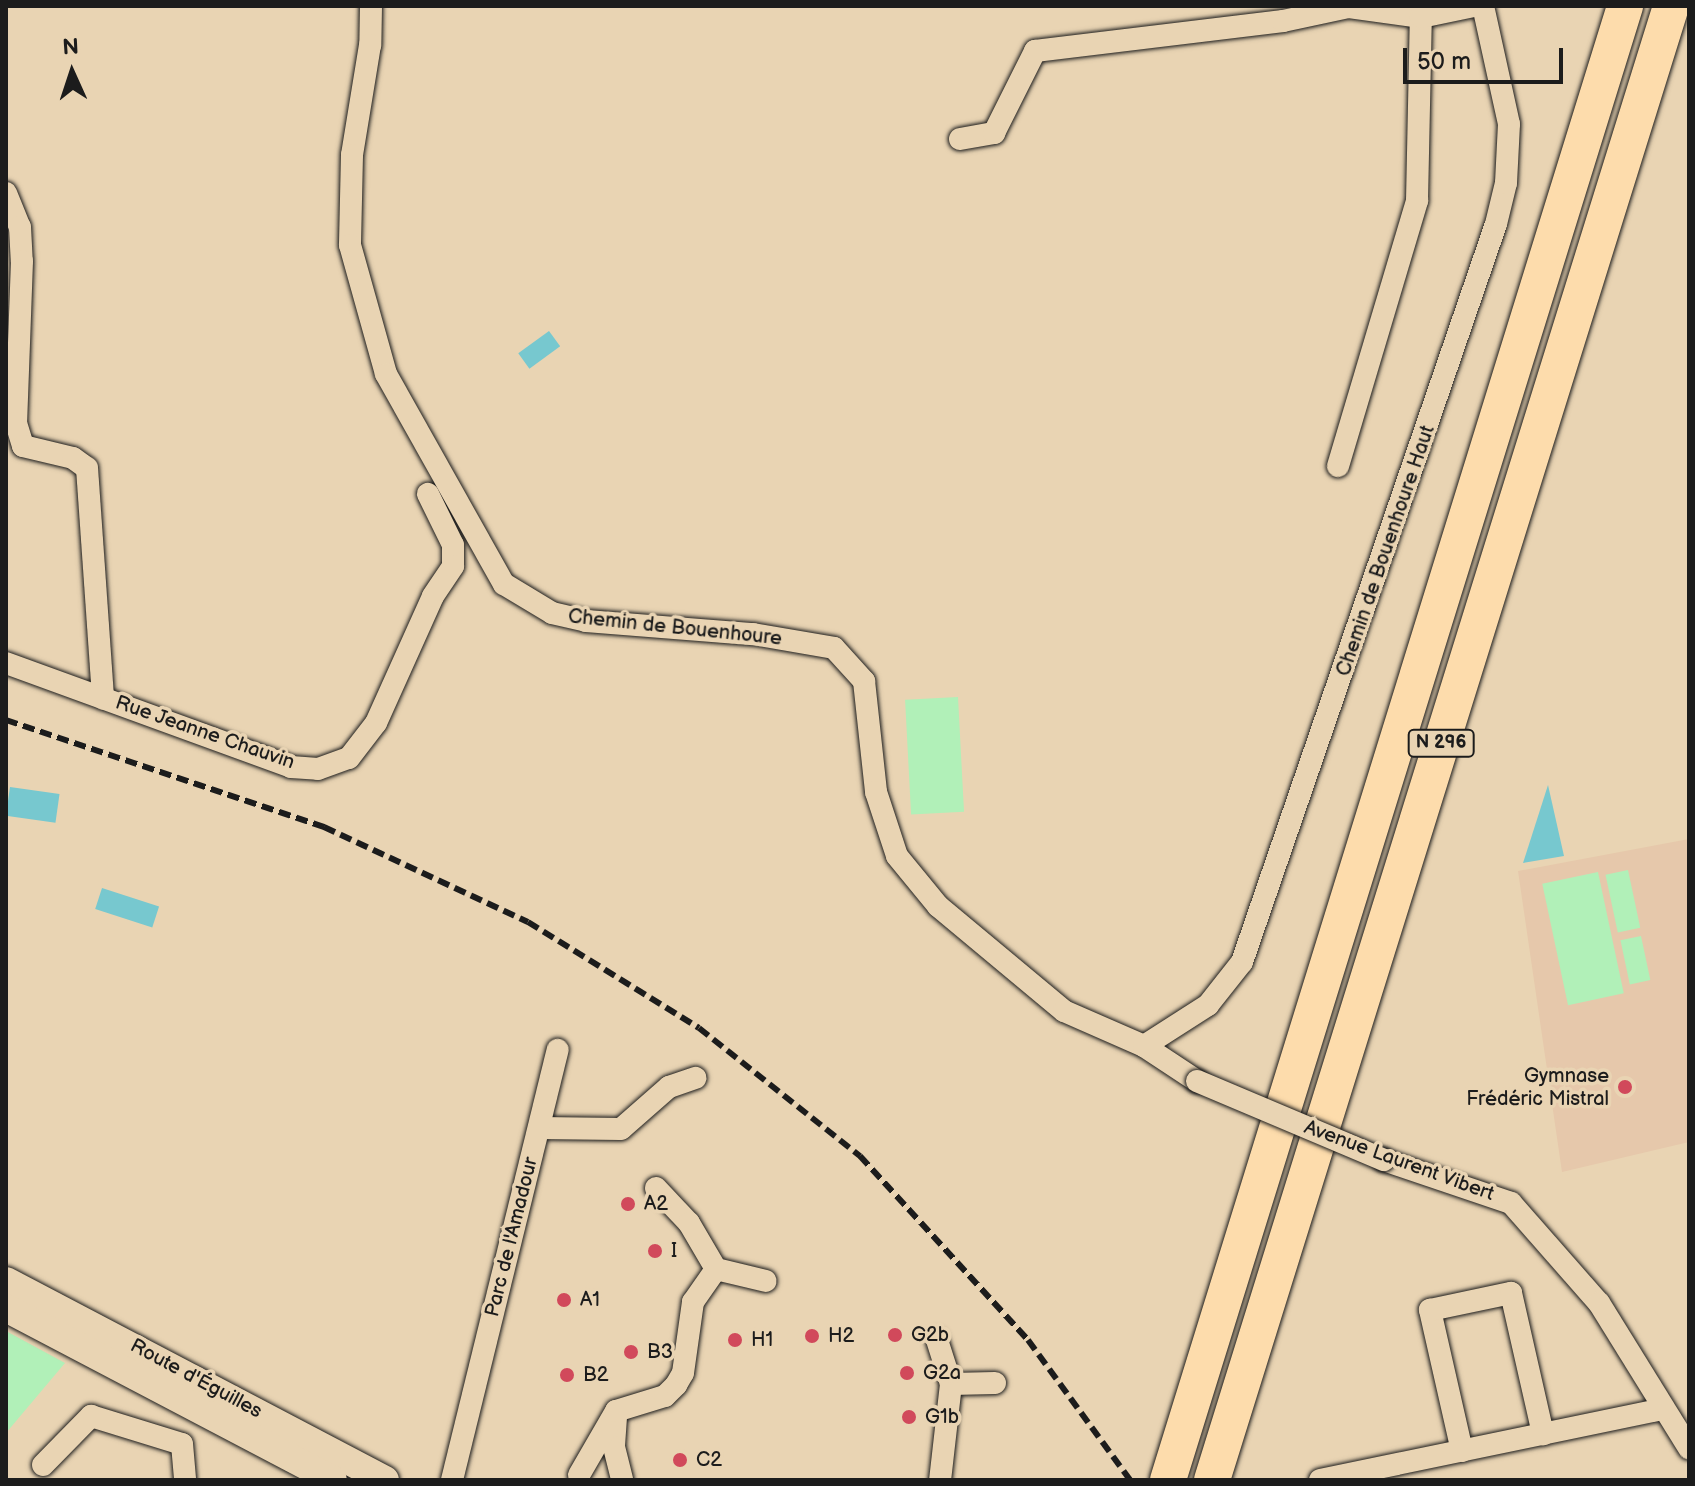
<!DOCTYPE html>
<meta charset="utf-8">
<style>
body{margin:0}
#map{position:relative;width:1695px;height:1486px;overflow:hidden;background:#e9d4b3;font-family:"Balsamiq Sans",sans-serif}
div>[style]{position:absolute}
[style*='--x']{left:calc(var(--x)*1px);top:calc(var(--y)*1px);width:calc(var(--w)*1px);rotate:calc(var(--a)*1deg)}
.built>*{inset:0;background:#e6c8ab}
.green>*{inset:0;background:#b1f0b8;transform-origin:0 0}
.water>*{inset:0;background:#77c8cf;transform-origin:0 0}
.roads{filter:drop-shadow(0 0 2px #1c1c1c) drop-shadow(0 0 2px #1c1c1c)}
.minor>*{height:22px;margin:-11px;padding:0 11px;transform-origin:11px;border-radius:11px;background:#e9d4b3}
.tertiary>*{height:28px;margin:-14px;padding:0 14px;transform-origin:14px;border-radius:14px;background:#e9d4b3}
.trunk>*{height:36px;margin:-18px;padding:0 18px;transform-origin:18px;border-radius:18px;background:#fddcac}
.rail>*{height:6px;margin-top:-3px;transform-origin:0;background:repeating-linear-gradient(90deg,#1c1c1c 0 12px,transparent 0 18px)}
.bridges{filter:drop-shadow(0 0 2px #1c1c1c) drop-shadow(0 0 2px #1c1c1c)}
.minor-bridge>*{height:22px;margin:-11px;padding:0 11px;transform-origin:11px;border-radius:11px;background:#e9d4b3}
.dots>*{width:22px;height:22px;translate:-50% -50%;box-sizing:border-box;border:4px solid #e9d4b3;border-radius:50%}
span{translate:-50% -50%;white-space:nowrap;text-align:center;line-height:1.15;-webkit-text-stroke:7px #e9d4b3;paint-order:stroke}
.shield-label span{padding:2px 6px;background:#e9d4b3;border:2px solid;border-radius:6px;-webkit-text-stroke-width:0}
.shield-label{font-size:18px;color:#1c1c1c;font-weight:700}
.street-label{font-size:20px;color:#1c1c1c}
.poi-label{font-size:20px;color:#1c1c1c}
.right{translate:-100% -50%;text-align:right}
.left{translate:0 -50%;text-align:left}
.frame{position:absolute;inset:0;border:8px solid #1c1c1c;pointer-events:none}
.north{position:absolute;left:32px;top:32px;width:80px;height:80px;-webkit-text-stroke:6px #e9d4b3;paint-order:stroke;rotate:357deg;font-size:22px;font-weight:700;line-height:32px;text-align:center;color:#1c1c1c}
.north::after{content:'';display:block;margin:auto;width:28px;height:36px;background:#1c1c1c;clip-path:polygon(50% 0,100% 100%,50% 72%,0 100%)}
.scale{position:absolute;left:1403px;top:48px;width:160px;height:36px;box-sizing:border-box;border:4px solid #1c1c1c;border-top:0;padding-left:10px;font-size:24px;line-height:28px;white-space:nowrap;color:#1c1c1c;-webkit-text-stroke:6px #e9d4b3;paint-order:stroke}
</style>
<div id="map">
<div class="built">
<i style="clip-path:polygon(1689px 839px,1689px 1142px,1562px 1172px,1518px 871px)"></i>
</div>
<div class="green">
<i style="left:958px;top:697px;width:115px;height:53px;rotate:87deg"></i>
<i style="left:1628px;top:870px;width:59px;height:23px;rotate:78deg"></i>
<i style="left:1598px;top:872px;width:124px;height:57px;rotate:78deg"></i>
<i style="left:1641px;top:936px;width:45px;height:21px;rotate:78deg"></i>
<i style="clip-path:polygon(6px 1331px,65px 1363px,6px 1433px)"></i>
</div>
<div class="water">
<i style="left:549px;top:331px;width:19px;height:38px;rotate:54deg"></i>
<i style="clip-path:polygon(1548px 785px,1564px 856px,1523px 863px)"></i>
<i style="left:10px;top:787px;width:50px;height:29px;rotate:8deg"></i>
<i style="left:102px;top:888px;width:60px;height:22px;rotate:18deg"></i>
</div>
<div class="roads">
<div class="minor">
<i style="--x:371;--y:6;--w:39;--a:91"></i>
<i style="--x:370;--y:45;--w:111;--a:99.3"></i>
<i style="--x:352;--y:155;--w:90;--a:91.3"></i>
<i style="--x:350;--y:245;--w:134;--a:74.4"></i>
<i style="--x:386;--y:374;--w:241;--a:60.7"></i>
<i style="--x:504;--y:584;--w:56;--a:31.1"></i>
<i style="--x:552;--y:613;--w:35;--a:13"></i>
<i style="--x:586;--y:621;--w:168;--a:4.5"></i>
<i style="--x:753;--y:634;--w:82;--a:9.8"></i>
<i style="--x:834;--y:648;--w:45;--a:47.7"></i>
<i style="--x:864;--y:681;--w:112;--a:83.8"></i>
<i style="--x:876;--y:792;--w:67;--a:71.8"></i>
<i style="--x:897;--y:856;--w:65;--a:50.6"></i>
<i style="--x:938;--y:906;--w:164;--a:39.8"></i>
<i style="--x:1064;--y:1011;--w:87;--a:23.6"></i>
<i style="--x:1144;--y:1046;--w:64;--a:33.4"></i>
<i style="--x:960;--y:139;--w:35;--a:-10"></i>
<i style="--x:994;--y:133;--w:92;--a:-63.4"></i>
<i style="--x:1035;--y:51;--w:250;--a:-6.9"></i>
<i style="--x:1283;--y:21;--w:67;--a:-12"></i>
<i style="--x:1349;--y:7;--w:73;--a:7.9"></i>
<i style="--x:6;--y:193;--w:37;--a:68"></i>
<i style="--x:20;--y:227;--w:34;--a:87"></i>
<i style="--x:22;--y:261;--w:162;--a:92.1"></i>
<i style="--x:16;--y:423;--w:24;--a:73"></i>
<i style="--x:23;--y:446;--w:51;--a:13.5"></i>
<i style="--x:73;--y:458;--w:17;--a:36"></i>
<i style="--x:87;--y:468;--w:231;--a:86"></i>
<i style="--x:1338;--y:466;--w:277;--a:-73.4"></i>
<i style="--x:1417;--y:201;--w:184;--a:-88.8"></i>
<i style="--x:1421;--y:17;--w:54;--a:-11.7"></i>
<i style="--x:6;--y:663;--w:303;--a:20"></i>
<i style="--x:291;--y:767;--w:27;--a:4"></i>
<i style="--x:318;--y:769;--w:33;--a:-20"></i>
<i style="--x:349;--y:758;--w:44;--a:-52.4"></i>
<i style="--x:376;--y:723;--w:139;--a:-65.8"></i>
<i style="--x:433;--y:596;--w:36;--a:-56"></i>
<i style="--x:453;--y:566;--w:21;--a:-90"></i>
<i style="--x:453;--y:545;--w:57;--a:-116.1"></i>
<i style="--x:1144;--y:1046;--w:76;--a:-32.6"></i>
<i style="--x:1208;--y:1005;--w:55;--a:-51.7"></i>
<i style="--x:1242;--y:962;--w:780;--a:-71.01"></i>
<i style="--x:1496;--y:224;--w:42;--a:-76.3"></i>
<i style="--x:1506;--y:183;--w:59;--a:-87.1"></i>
<i style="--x:1509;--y:124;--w:121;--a:-102.4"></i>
<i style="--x:539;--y:1128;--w:82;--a:0.7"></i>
<i style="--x:621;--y:1129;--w:64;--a:-41.2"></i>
<i style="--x:669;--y:1087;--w:28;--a:-19"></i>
<i style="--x:1384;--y:1160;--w:134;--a:18.7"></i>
<i style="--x:1511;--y:1203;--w:133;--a:48.7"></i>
<i style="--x:1599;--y:1303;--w:171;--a:58.2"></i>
<i style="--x:656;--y:1188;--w:48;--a:46.7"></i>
<i style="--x:689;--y:1223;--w:53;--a:59.6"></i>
<i style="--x:716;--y:1269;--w:51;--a:13.5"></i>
<i style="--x:937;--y:1340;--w:46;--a:72.3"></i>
<i style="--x:951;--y:1384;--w:97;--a:96.5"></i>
<i style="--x:951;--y:1384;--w:44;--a:-1.3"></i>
<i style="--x:616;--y:1417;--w:30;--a:94"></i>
<i style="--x:614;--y:1447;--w:34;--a:76"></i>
<i style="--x:1462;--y:1451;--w:145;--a:-102.8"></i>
<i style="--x:1430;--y:1310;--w:83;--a:-11.9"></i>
<i style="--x:1511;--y:1293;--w:145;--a:77.2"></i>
<i style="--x:43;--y:1465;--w:69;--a:-45.6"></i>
<i style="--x:91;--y:1416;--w:95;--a:17.1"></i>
<i style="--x:182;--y:1444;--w:36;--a:85"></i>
<i style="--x:579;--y:1475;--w:74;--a:-60"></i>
<i style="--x:616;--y:1411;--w:51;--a:-17"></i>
<i style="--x:665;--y:1396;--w:16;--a:-45"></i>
<i style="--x:676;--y:1385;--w:14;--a:-60"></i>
<i style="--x:683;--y:1373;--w:72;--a:-82"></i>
<i style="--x:693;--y:1302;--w:40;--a:-55.1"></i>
<i style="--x:452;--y:1480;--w:443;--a:-76.2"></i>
<i style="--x:1320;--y:1480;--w:351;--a:-11.7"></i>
</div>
<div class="tertiary">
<i style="--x:6;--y:1281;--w:428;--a:27.7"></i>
<i style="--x:6;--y:1308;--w:369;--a:27.7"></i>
</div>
<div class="trunk">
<i style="--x:1168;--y:1480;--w:1543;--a:-72.77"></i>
<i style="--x:1212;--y:1480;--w:1544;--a:-72.7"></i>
</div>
</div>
<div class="rail">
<i style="--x:6;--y:720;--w:336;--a:18.6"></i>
<i style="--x:324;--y:827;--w:225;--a:25"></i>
<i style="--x:528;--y:922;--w:201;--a:31.8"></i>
<i style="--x:699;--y:1028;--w:206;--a:38.5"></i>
<i style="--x:860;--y:1156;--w:249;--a:47.6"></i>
<i style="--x:1028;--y:1340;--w:173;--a:53.9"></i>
</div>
<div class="bridges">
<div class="minor-bridge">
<i style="--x:1197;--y:1081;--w:203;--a:22.9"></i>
</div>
</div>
<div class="dots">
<i style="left:1625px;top:1087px;background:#d1495b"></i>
<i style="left:628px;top:1204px;background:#d1495b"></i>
<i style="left:655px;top:1251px;background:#d1495b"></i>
<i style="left:564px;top:1300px;background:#d1495b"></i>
<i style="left:895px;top:1335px;background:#d1495b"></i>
<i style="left:812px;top:1336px;background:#d1495b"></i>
<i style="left:735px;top:1340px;background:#d1495b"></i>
<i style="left:631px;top:1352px;background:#d1495b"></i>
<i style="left:907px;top:1373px;background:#d1495b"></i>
<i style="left:567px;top:1375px;background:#d1495b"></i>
<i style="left:909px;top:1417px;background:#d1495b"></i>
<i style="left:680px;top:1460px;background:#d1495b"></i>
</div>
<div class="shield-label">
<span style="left:1441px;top:743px">N 296</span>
</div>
<div class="street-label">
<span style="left:1386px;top:551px;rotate:-71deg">Chemin de Bouenhoure Haut</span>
<span style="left:675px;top:628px;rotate:6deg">Chemin de Bouenhoure</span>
<span style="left:205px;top:733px;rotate:19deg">Rue Jeanne Chauvin</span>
<span style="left:1399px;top:1161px;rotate:20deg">Avenue Laurent Vibert</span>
<span style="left:512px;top:1237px;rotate:-76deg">Parc de l'Amadour</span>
<span style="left:196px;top:1379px;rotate:28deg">Route d'Éguilles</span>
</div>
<div class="poi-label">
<span class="right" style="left:1609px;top:1088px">Gymnase<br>Frédéric Mistral</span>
<span class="left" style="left:644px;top:1204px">A2</span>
<span class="left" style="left:671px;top:1251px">I</span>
<span class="left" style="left:580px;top:1300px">A1</span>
<span class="left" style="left:911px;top:1335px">G2b</span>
<span class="left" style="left:828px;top:1336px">H2</span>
<span class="left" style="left:751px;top:1340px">H1</span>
<span class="left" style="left:647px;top:1352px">B3</span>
<span class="left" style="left:923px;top:1373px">G2a</span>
<span class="left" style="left:583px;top:1375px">B2</span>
<span class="left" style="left:925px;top:1417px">G1b</span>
<span class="left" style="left:696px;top:1460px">C2</span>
</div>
<div class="frame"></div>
<div class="north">N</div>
<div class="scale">50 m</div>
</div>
